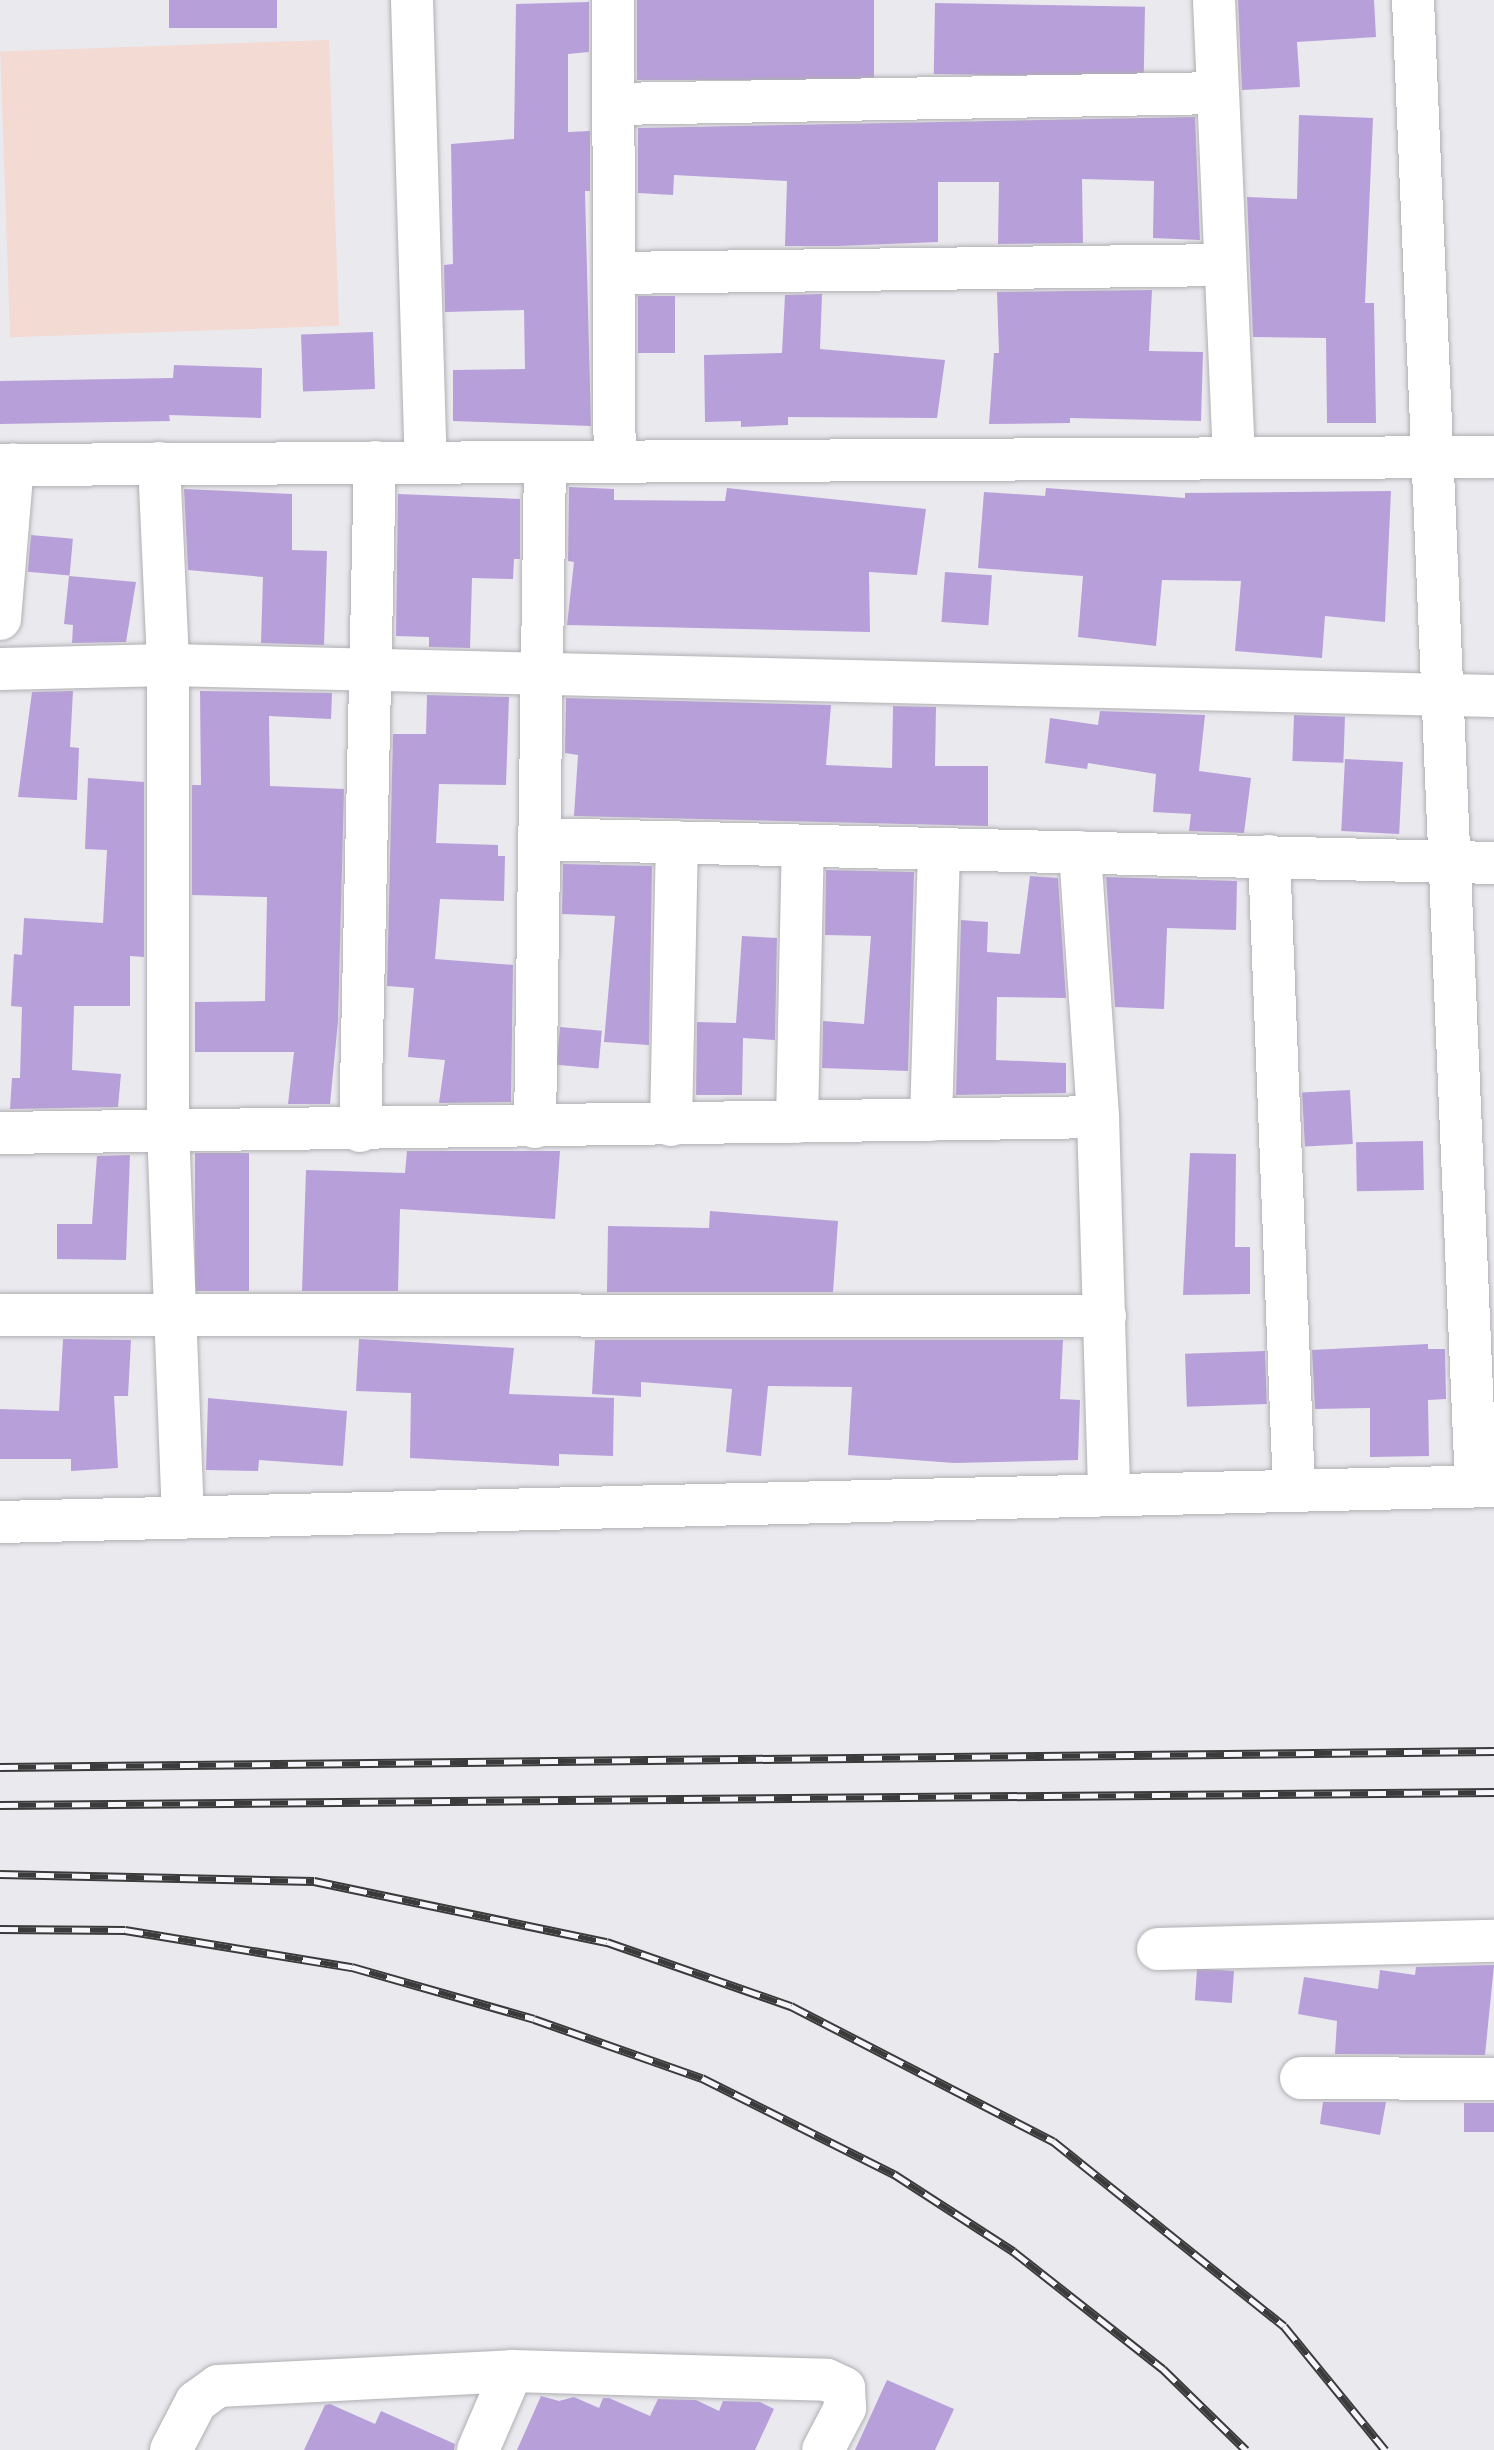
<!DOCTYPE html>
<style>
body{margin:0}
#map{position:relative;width:1494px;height:2450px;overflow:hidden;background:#eae9ee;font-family:Literata,serif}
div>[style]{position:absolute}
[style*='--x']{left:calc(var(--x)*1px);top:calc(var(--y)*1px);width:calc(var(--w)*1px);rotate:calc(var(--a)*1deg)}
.education>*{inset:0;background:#f3dad3;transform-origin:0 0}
.building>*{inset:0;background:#b79fda;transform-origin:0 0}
.roads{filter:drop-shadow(0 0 2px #b0afb3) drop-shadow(0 0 2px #b0afb3)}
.minor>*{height:42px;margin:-21px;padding:0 21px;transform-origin:21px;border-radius:21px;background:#fff}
.rail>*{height:9px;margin-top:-4.5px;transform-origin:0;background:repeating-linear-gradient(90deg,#f7f7fb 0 18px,#3b3b3c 0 36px);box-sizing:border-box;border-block:2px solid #3b3b3c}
span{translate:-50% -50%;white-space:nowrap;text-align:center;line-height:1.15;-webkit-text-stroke:6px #f7f7fb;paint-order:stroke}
</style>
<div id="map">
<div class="education">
<i style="left:329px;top:40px;width:286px;height:329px;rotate:88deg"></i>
</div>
<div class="building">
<i style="left:169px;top:0;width:108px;height:28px"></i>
<i style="left:637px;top:0;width:237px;height:80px"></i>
<i style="clip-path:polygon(1238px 0,1374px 0,1376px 37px,1297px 42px,1300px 87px,1242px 90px)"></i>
<i style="clip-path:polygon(589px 2px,589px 52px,568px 54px,568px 132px,590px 131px,590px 191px,585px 191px,591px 426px,453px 421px,453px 370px,525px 369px,524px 310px,445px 312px,444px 265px,453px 264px,451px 144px,514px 139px,516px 4px)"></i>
<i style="left:935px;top:3px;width:210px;height:71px;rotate:1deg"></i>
<i style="clip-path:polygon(1299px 115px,1373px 118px,1365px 303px,1374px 303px,1376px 423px,1327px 423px,1326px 338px,1253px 337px,1247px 197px,1297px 199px)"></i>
<i style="clip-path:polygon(1195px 117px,1200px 240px,1153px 238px,1154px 181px,1082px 179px,1083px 243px,998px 244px,999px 182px,938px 182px,938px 242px,838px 246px,785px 246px,787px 181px,674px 175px,673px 195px,638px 193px,638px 128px)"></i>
<i style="clip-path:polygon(1152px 290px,1149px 351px,1203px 352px,1201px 421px,1070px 418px,1070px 423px,989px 424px,994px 353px,999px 353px,997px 292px)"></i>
<i style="clip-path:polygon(822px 294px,820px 349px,945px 360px,937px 418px,788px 417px,788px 425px,741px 427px,741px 421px,705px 422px,704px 355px,782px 353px,785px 295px)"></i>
<i style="left:675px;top:296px;width:57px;height:37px;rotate:90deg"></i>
<i style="left:373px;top:332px;width:57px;height:72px;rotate:88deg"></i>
<i style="clip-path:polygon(174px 365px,262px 368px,261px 418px,169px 415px,170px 421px,0 424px,0 381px,173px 378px)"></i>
<i style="clip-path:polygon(569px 487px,614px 489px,614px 500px,725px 501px,727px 488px,926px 509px,917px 575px,869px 572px,870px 632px,567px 625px,574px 562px,568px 561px)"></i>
<i style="clip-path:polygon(1046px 488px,1185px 498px,1185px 493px,1391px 491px,1385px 622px,1325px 616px,1322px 658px,1235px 651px,1241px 581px,1162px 580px,1156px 646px,1078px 637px,1083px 576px,978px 568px,984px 492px,1045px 496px)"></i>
<i style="clip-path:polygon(184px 489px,292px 494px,292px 550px,327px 551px,324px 645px,261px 643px,263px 577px,188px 570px)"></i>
<i style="clip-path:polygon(398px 494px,520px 499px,520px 559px,514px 559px,513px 579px,472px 578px,470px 648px,429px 647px,429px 637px,396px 636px)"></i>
<i style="left:31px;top:535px;width:42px;height:37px;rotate:5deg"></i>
<i style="left:945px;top:572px;width:47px;height:50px;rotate:4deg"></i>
<i style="clip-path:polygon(69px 576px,136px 582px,126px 642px,72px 643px,73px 625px,64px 624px)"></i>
<i style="clip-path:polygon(73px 691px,70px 747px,79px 748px,77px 800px,18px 797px,32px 692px)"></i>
<i style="clip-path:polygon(200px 691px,332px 693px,331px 719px,269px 716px,270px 786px,344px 789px,338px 1021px,330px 1104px,288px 1104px,294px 1052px,195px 1052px,195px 1002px,265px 1001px,267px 897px,192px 895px,192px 785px,201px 785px)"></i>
<i style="clip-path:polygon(427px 695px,509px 697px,506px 785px,439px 784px,436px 843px,498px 845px,498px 856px,505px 856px,504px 901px,440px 899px,435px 959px,513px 965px,511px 1102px,439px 1103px,445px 1060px,408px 1057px,414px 988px,387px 986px,393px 734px,426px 734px)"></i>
<i style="clip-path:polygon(566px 698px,831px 705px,826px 765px,892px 768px,893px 706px,936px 707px,935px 766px,988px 766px,988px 826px,574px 816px,578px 755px,565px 753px)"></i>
<i style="clip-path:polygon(1100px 711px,1205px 715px,1199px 771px,1251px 778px,1244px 833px,1189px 831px,1191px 814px,1153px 812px,1156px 774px,1088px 763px,1087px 769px,1045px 763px,1050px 718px,1098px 725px)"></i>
<i style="left:1294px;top:715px;width:51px;height:46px;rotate:2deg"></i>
<i style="left:1345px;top:759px;width:58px;height:72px;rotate:3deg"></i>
<i style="clip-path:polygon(88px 778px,144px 782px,144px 957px,130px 956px,130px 1006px,74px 1006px,72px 1070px,121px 1074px,118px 1107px,10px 1109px,12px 1078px,20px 1078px,22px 1007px,11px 1006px,14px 954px,22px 955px,24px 918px,103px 923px,107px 850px,85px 849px)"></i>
<i style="clip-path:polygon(563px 864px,652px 866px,649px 1045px,604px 1042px,615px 916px,562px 914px)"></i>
<i style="clip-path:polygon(826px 870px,914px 872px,908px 1071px,822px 1068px,823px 1021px,864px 1024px,871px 936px,825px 935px)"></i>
<i style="clip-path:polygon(1030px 876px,1058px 878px,1066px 998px,997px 997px,996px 1060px,1066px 1063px,1066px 1093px,956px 1095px,961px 920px,988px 922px,987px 952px,1020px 954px)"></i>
<i style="clip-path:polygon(1106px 877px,1237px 881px,1236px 930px,1167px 928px,1164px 1009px,1115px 1007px)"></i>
<i style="clip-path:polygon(742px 936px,777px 938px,775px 1040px,743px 1038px,742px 1095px,696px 1095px,697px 1022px,736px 1023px)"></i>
<i style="left:560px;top:1027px;width:42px;height:38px;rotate:5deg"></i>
<i style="left:1350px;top:1090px;width:54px;height:48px;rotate:87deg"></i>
<i style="left:1423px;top:1141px;width:49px;height:67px;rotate:89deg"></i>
<i style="clip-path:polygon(407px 1151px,560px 1151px,555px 1219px,400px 1209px,398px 1291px,302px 1291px,306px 1170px,405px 1173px)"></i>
<i style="left:249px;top:1153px;width:138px;height:54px;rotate:90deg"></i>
<i style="clip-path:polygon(1190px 1153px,1236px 1154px,1235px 1247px,1250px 1247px,1250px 1294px,1183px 1295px)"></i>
<i style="clip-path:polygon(130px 1155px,126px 1260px,57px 1259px,57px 1224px,92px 1224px,97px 1156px)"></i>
<i style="clip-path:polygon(710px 1211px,838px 1221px,833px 1292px,607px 1292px,608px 1226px,709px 1228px)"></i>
<i style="clip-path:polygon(63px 1339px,131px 1340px,128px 1396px,114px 1396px,118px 1468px,71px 1471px,71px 1459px,0 1459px,0 1409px,59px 1411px)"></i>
<i style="clip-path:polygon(359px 1339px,514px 1348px,509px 1394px,614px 1398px,613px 1456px,559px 1454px,559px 1466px,410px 1458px,411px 1393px,356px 1391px)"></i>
<i style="clip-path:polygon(595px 1340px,1063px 1340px,1060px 1399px,1080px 1400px,1078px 1460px,954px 1463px,848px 1455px,852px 1387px,768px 1386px,761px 1456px,726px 1452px,732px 1389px,641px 1382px,641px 1397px,592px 1394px)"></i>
<i style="clip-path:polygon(1428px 1344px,1428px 1349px,1445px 1349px,1446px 1399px,1428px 1400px,1429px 1456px,1370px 1457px,1370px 1408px,1315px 1409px,1312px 1350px)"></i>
<i style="left:1265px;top:1351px;width:53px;height:80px;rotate:88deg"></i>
<i style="clip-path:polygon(208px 1398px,347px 1411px,343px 1466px,259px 1460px,258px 1471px,206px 1470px)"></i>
<i style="clip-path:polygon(1494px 1965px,1485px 2055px,1335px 2054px,1337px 2021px,1298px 2014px,1304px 1977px,1378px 1989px,1380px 1970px,1415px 1975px,1416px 1967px)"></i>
<i style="left:1234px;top:1971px;width:32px;height:37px;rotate:94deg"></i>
<i style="clip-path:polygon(1323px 2102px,1386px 2102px,1380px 2135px,1320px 2124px)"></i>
<i style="left:1464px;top:2103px;width:30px;height:29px"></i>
<i style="clip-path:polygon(887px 2380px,954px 2409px,935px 2450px,855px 2450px)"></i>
<i style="clip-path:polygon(541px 2396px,559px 2401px,574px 2397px,599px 2408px,603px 2398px,609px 2398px,650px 2416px,658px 2399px,696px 2400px,719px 2411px,723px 2401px,760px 2402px,774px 2409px,755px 2450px,517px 2450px)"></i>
<i style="clip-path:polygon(330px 2404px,375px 2424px,381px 2411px,455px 2444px,454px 2450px,304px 2450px,325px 2405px)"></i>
</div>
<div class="roads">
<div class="minor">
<i style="--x:412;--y:0;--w:462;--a:88.3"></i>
<i style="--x:613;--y:0;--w:461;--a:89.8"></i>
<i style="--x:1214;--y:0;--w:458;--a:87.5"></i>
<i style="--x:1413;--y:0;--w:1486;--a:87.57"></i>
<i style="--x:614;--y:104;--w:604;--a:-1.04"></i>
<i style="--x:614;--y:273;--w:611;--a:-0.75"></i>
<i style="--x:159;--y:463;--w:202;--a:87.4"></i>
<i style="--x:168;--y:665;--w:1326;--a:1.34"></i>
<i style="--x:0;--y:465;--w:1494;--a:-0.31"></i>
<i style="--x:0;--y:619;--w:155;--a:-85.2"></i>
<i style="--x:0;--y:669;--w:168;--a:-1.4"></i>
<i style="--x:168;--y:665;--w:463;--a:90"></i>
<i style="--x:168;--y:1128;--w:390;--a:87.8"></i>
<i style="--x:540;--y:839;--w:954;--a:1.44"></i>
<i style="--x:1080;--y:852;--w:266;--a:86.1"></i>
<i style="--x:1269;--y:856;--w:634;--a:87.74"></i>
<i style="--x:931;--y:1120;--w:271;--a:-88.3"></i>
<i style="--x:797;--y:1122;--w:276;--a:-88.8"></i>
<i style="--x:671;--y:1125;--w:283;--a:-88.8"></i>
<i style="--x:535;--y:1127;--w:665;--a:-89.14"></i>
<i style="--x:360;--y:1131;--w:669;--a:-88.72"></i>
<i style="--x:0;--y:1133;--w:1098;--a:-0.83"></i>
<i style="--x:1098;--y:1117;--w:377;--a:88.3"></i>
<i style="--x:0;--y:1315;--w:1105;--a:0.05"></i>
<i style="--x:0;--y:1522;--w:1494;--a:-1.38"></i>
<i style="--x:1158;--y:1949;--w:336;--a:-1.4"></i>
<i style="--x:1301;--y:2078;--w:193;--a:0.3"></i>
<i style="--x:171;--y:2450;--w:54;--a:-62.5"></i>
<i style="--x:196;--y:2402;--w:27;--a:-36"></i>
<i style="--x:218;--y:2386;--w:294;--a:-2.9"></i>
<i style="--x:512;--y:2371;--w:315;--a:1.6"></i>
<i style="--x:827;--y:2380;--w:19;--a:25"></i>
<i style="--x:844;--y:2388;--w:20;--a:87"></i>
<i style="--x:845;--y:2408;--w:47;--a:117.6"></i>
<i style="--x:478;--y:2450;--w:86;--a:-66.7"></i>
</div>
</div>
<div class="rail">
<i style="--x:0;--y:1767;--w:1494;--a:-0.61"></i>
<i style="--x:0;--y:1805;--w:1494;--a:-0.5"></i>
<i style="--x:0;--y:1874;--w:314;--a:1.3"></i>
<i style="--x:314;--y:1881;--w:299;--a:11.8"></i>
<i style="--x:607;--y:1942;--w:195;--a:19.2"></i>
<i style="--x:791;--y:2006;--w:295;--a:27.3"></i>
<i style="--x:1053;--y:2141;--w:296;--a:38.7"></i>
<i style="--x:1284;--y:2326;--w:160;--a:50.8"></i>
<i style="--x:0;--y:1929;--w:125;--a:0.5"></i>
<i style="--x:125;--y:1930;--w:230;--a:9.3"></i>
<i style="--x:352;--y:1967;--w:189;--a:15.9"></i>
<i style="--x:534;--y:2019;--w:178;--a:19.4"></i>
<i style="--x:702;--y:2078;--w:215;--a:26.6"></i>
<i style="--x:894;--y:2174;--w:142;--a:32.9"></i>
<i style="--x:1013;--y:2251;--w:191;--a:38.2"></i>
<i style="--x:1163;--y:2369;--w:116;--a:44.3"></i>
</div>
</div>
